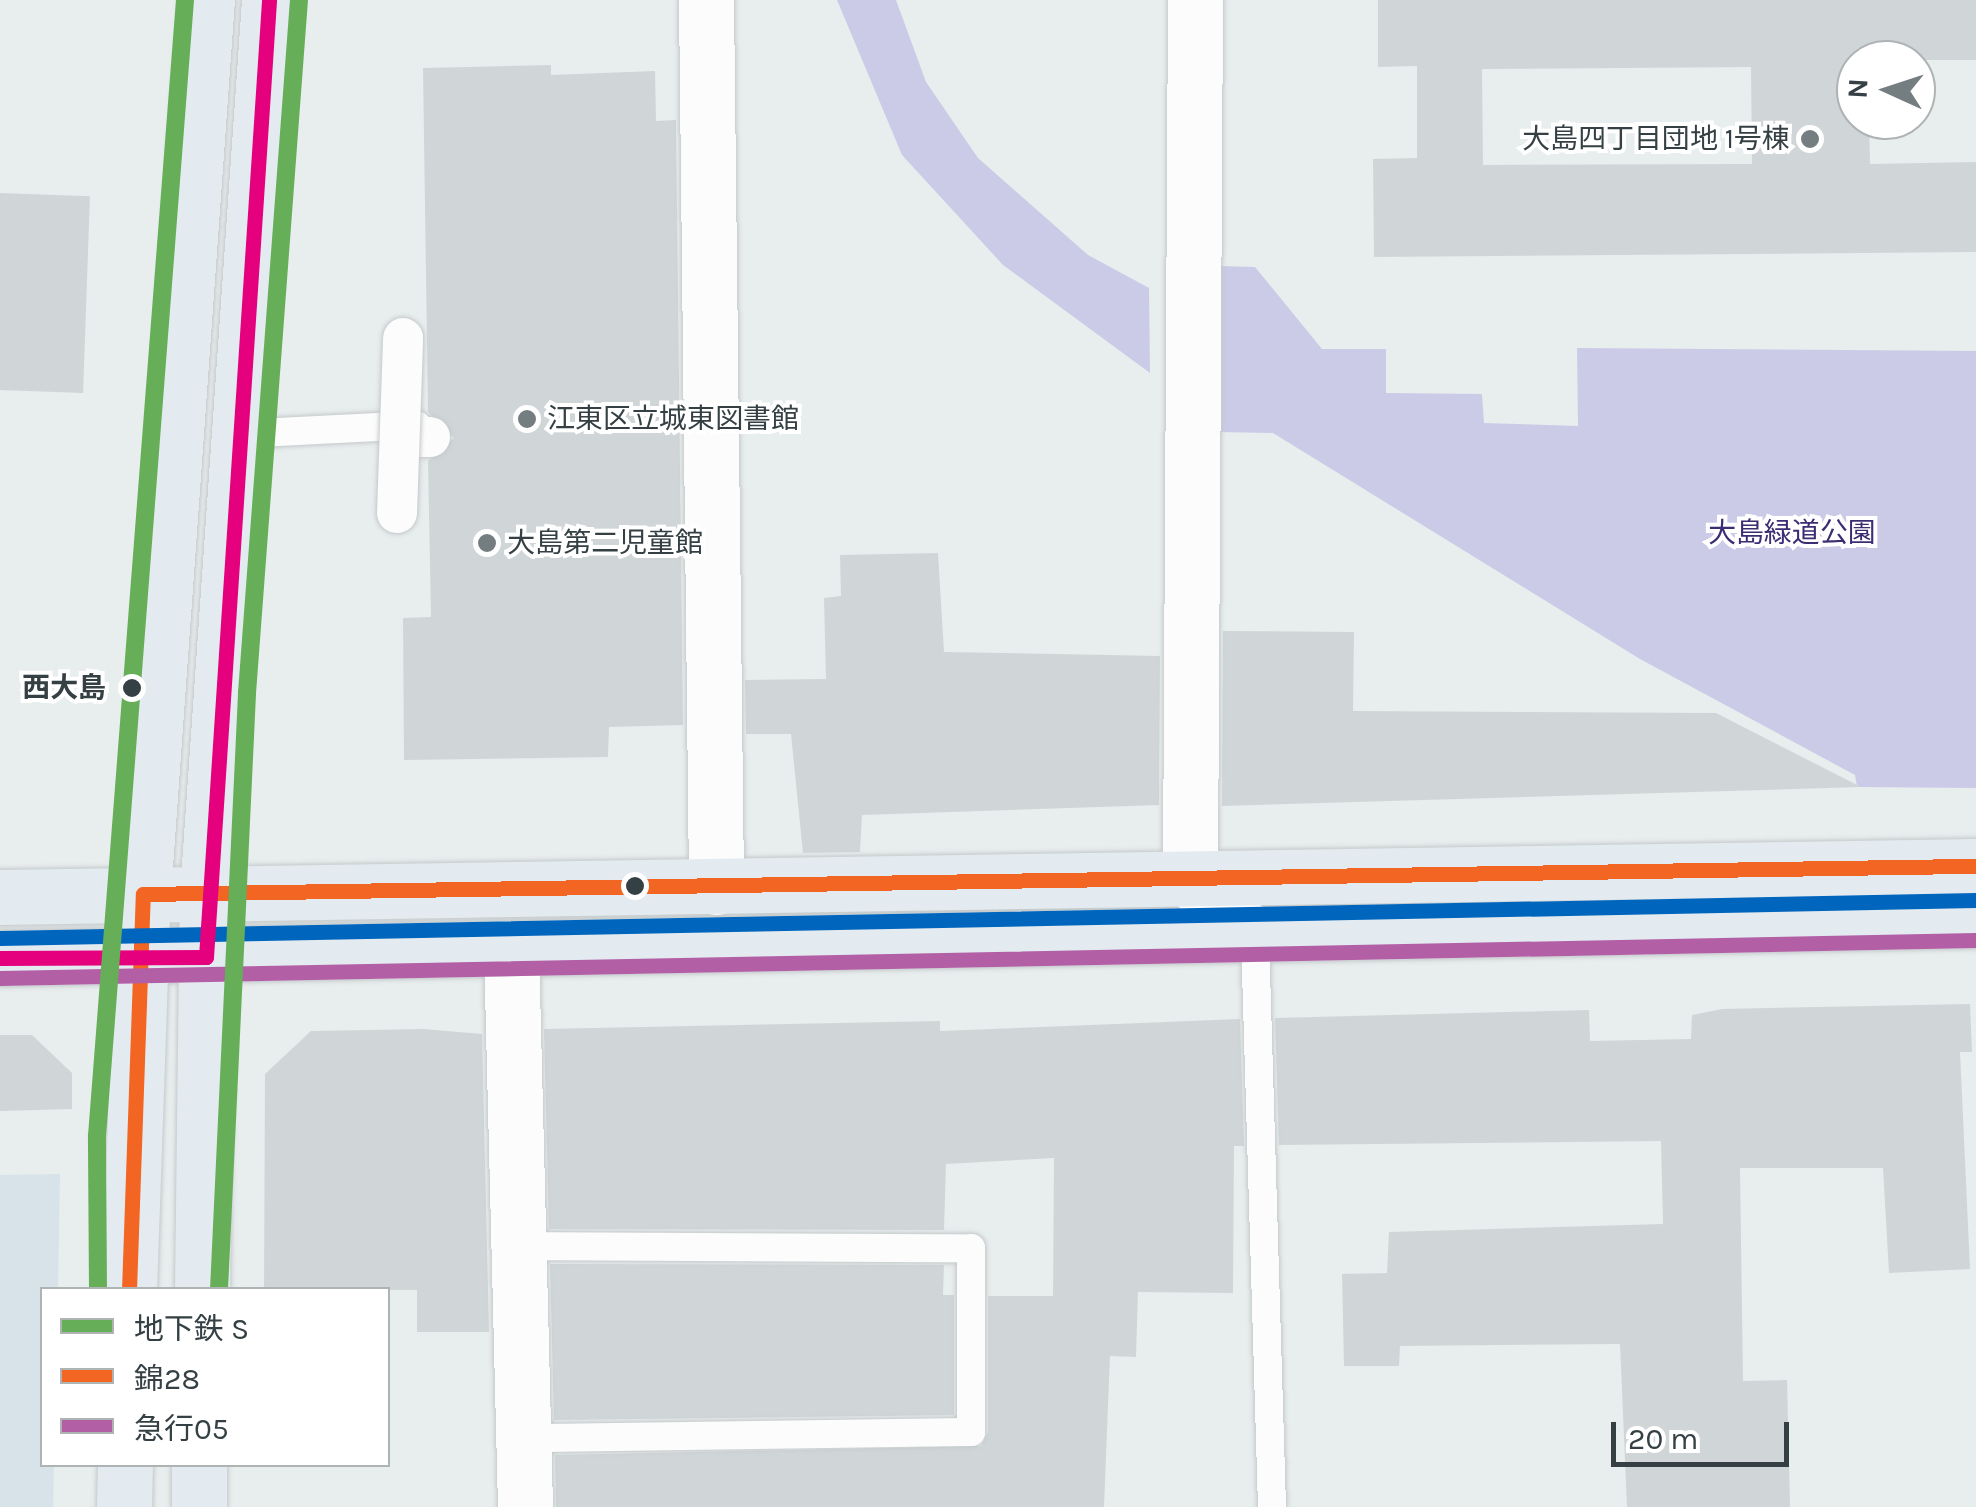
<!DOCTYPE html>
<meta charset="utf-8">
<style>
body{margin:0}
#map{position:relative;width:1976px;height:1507px;overflow:hidden;background:#e8edee;font-family:Karla,"Noto Sans JP",sans-serif}
div>[style]{position:absolute}
[style*='--x']{left:calc(var(--x)*1px);top:calc(var(--y)*1px);width:calc(var(--w)*1px);rotate:calc(var(--a)*1deg)}
.education>*{inset:0;background:#d7e3e9}
.green>*{inset:0;background:#cbcbe8}
.building>*{inset:0;background:#d0d6d8;transform-origin:0 0}
.roads{filter:drop-shadow(0 0 2px #c4c9ca) drop-shadow(0 0 2px #c4c9ca)}
.service>*{height:28px;margin:-14px;padding:0 14px;transform-origin:14px;border-radius:14px;background:#fcfcfc}
.pedestrian>*{height:40px;margin:-20px;padding:0 20px;transform-origin:20px;border-radius:20px;background:#fcfcfc}
.minor>*{height:55px;margin:-27.5px;padding:0 27.5px;transform-origin:27.5px;border-radius:27.5px;background:#fcfcfc}
.primary>*{height:55px;margin:-27.5px;padding:0 27.5px;transform-origin:27.5px;border-radius:27.5px;background:#e3ebf0}
.bridges{filter:drop-shadow(0 0 2px #c4c9ca) drop-shadow(0 0 2px #c4c9ca)}
.pedestrian-bridge>*{height:40px;margin:-20px;padding:0 20px;transform-origin:20px;border-radius:20px;background:#fcfcfc}
.bus-1>*{height:15px;margin:-7.5px;padding:0 7.5px;transform-origin:7.5px;border-radius:7.5px;background:#f26522}
.bus-2>*{height:15px;margin:-7.5px;padding:0 7.5px;transform-origin:7.5px;border-radius:7.5px;background:#b35fa6}
.bus-3>*{height:15px;margin:-7.5px;padding:0 7.5px;transform-origin:7.5px;border-radius:7.5px;background:#0065bd}
.bus-4>*{height:15px;margin:-7.5px;padding:0 7.5px;transform-origin:7.5px;border-radius:7.5px;background:#e5007d}
.metro-1>*{height:18px;margin:-9px;padding:0 9px;transform-origin:9px;border-radius:9px;background:#66af58}
.dots>*{width:28px;height:28px;translate:-50% -50%;box-sizing:border-box;border:5px solid #fff;border-radius:50%}
span{translate:-50% -50%;white-space:nowrap;text-align:center;line-height:1.15;-webkit-text-stroke:8px #fff;paint-order:stroke}
.poi-label{font-size:28px;color:#354044}
.right{translate:-100% -50%;text-align:right}
.left{translate:0 -50%;text-align:left}
.park-label{font-size:28px;color:#3c2c72}
.stop-label{font-size:28px;color:#354044;font-weight:700}
.legend{position:absolute;left:40px;top:1287px;width:350px;height:180px;box-sizing:border-box;background:#fff;border:2px solid #aeb3b4;margin:0;padding:12px 18px;list-style:none;font-size:30px;color:#354044}
.legend li{display:flex;align-items:center;gap:20px;height:50px}
.legend b{width:50px;border:2px solid #aeb3b4}
.north{position:absolute;left:1836px;top:40px;width:100px;height:100px;box-sizing:border-box;background:#fff;border:2px solid #aeb3b4;border-radius:50%;rotate:273deg;font-size:28px;font-weight:700;line-height:40px;text-align:center;color:#354044}
.north::after{content:'';display:block;margin:auto;width:35px;height:45px;background:#747d80;clip-path:polygon(50% 0,100% 100%,50% 72%,0 100%)}
.scale{position:absolute;left:1611px;top:1422px;width:178px;height:45px;box-sizing:border-box;border:5px solid #354044;border-top:0;padding-left:12px;font-size:30px;line-height:35px;white-space:nowrap;color:#354044;-webkit-text-stroke:8px #fff;paint-order:stroke}
</style>
<div id="map">
<div class="education">
<i style="clip-path:polygon(60px 1174px,58px 1289px,42px 1290px,42px 1464px,54px 1465px,53px 1507px,0 1507px,0 1175px)"></i>
</div>
<div class="green">
<i style="clip-path:polygon(837px 0,896px 0,926px 82px,978px 158px,1088px 255px,1149px 288px,1150px 373px,1003px 265px,902px 155px)"></i>
<i style="clip-path:polygon(1219px 266px,1255px 267px,1322px 349px,1386px 349px,1386px 393px,1482px 394px,1484px 423px,1578px 426px,1577px 348px,1976px 351px,1976px 788px,1857px 787px,1855px 775px,1640px 659px,1273px 433px,1216px 432px)"></i>
</div>
<div class="building">
<i style="clip-path:polygon(evenodd,1378px 0,1976px 0,1976px 60px,1856px 60px,1856px 120px,1869px 120px,1870px 164px,1976px 162px,1976px 252px,1374px 257px,1373px 159px,1417px 158px,1417px 66px,1378px 67px,1378px 0,1751px 67px,1752px 164px,1483px 165px,1482px 69px,1751px 67px)"></i>
<i style="clip-path:polygon(551px 65px,551px 75px,655px 71px,656px 121px,676px 120px,683px 725px,609px 727px,608px 757px,404px 760px,403px 618px,431px 617px,428px 461px,454px 438px,428px 412px,423px 68px)"></i>
<i style="left:0;top:193px;width:90px;height:197px;rotate:2deg"></i>
<i style="clip-path:polygon(938px 553px,944px 652px,1160px 656px,1159px 805px,862px 815px,860px 852px,803px 853px,791px 734px,746px 734px,745px 680px,826px 679px,824px 598px,841px 596px,840px 555px)"></i>
<i style="clip-path:polygon(1223px 631px,1354px 632px,1353px 711px,1716px 713px,1861px 787px,1222px 806px)"></i>
<i style="clip-path:polygon(1970px 1004px,1972px 1052px,1960px 1052px,1970px 1269px,1889px 1273px,1883px 1168px,1740px 1168px,1743px 1381px,1787px 1380px,1790px 1507px,1627px 1507px,1620px 1344px,1400px 1346px,1399px 1366px,1344px 1366px,1342px 1274px,1387px 1273px,1389px 1232px,1663px 1224px,1661px 1141px,1279px 1145px,1275px 1018px,1589px 1010px,1590px 1041px,1691px 1039px,1692px 1015px,1722px 1009px)"></i>
<i style="clip-path:polygon(1240px 1019px,1244px 1146px,1234px 1146px,1233px 1293px,1138px 1292px,1136px 1357px,1110px 1356px,1104px 1507px,556px 1507px,555px 1455px,981px 1446px,988px 1432px,988px 1296px,1053px 1296px,1054px 1158px,946px 1164px,944px 1230px,549px 1229px,544px 1029px,940px 1021px,940px 1031px)"></i>
<i style="clip-path:polygon(423px 1029px,482px 1034px,489px 1332px,417px 1332px,417px 1290px,264px 1290px,265px 1074px,311px 1031px)"></i>
<i style="clip-path:polygon(0 1035px,32px 1035px,72px 1073px,72px 1109px,0 1111px)"></i>
<i style="clip-path:polygon(550px 1264px,944px 1265px,943px 1295px,954px 1295px,954px 1415px,554px 1420px)"></i>
</div>
<div class="roads">
<div class="service">
<i style="--x:238;--y:434;--w:179;--a:-2.9"></i>
<i style="--x:1255;--y:937;--w:570;--a:88.29"></i>
<i style="--x:520;--y:1246;--w:451;--a:0.3"></i>
<i style="--x:971;--y:1248;--w:184;--a:90"></i>
<i style="--x:971;--y:1432;--w:448;--a:179.2"></i>
</div>
<div class="pedestrian">
<i style="--x:401;--y:437;--w:29;--a:0"></i>
</div>
<div class="minor">
<i style="--x:706;--y:0;--w:887;--a:89.35"></i>
<i style="--x:1195;--y:0;--w:880;--a:90.33"></i>
<i style="--x:1190;--y:880;--w:86;--a:41.2"></i>
<i style="--x:511;--y:949;--w:558;--a:88.56"></i>
</div>
<div class="primary">
<i style="--x:0;--y:897;--w:1976;--a:-0.9"></i>
<i style="--x:0;--y:958;--w:1976;--a:-1.1"></i>
<i style="--x:129;--y:1290;--w:396;--a:-88"></i>
<i style="--x:143;--y:894;--w:896;--a:-85.91"></i>
<i style="--x:202;--y:1290;--w:396;--a:-89.3"></i>
<i style="--x:207;--y:894;--w:896;--a:-86.03"></i>
<i style="--x:124;--y:1507;--w:43;--a:-88.7"></i>
<i style="--x:199;--y:1507;--w:43;--a:-90"></i>
</div>
</div>
<div class="bridges">
<div class="pedestrian-bridge">
<i style="--x:397;--y:513;--w:175;--a:-88"></i>
</div>
</div>
<div class="bus-1">
<i style="--x:129;--y:1290;--w:396;--a:-88"></i>
<i style="--x:143;--y:894;--w:1833;--a:-0.88"></i>
</div>
<div class="bus-2">
<i style="--x:0;--y:978;--w:1976;--a:-1.1"></i>
</div>
<div class="bus-3">
<i style="--x:0;--y:938;--w:1976;--a:-1.1"></i>
</div>
<div class="bus-4">
<i style="--x:0;--y:958;--w:206;--a:-0.3"></i>
<i style="--x:206;--y:957;--w:959;--a:-86.23"></i>
</div>
<div class="metro-1">
<i style="--x:98;--y:1290;--w:154;--a:-90.4"></i>
<i style="--x:97;--y:1136;--w:1139;--a:-85.57"></i>
<i style="--x:219;--y:1290;--w:598;--a:-87.31"></i>
<i style="--x:247;--y:693;--w:695;--a:-85.71"></i>
</div>
<div class="dots">
<i style="left:1810px;top:139px;background:#747d80"></i>
<i style="left:527px;top:419px;background:#747d80"></i>
<i style="left:487px;top:543px;background:#747d80"></i>
<i style="left:132px;top:688px;background:#354044"></i>
<i style="left:635px;top:886px;background:#354044"></i>
</div>
<div class="poi-label">
<span class="right" style="left:1790px;top:139px">大島四丁目団地 1号棟</span>
<span class="left" style="left:547px;top:419px">江東区立城東図書館</span>
<span class="left" style="left:507px;top:543px">大島第二児童館</span>
</div>
<div class="park-label">
<span style="left:1792px;top:533px">大島緑道公園</span>
</div>
<div class="stop-label">
<span class="right" style="left:106px;top:688px">西大島</span>
</div>
<ul class="legend">
<li><b style="height:12px;background:#66af58"></b>地下鉄 S</li>
<li><b style="height:12px;background:#f26522"></b>錦28</li>
<li><b style="height:12px;background:#b35fa6"></b>急行05</li>
</ul>
<div class="north">N</div>
<div class="scale">20 m</div>
</div>
